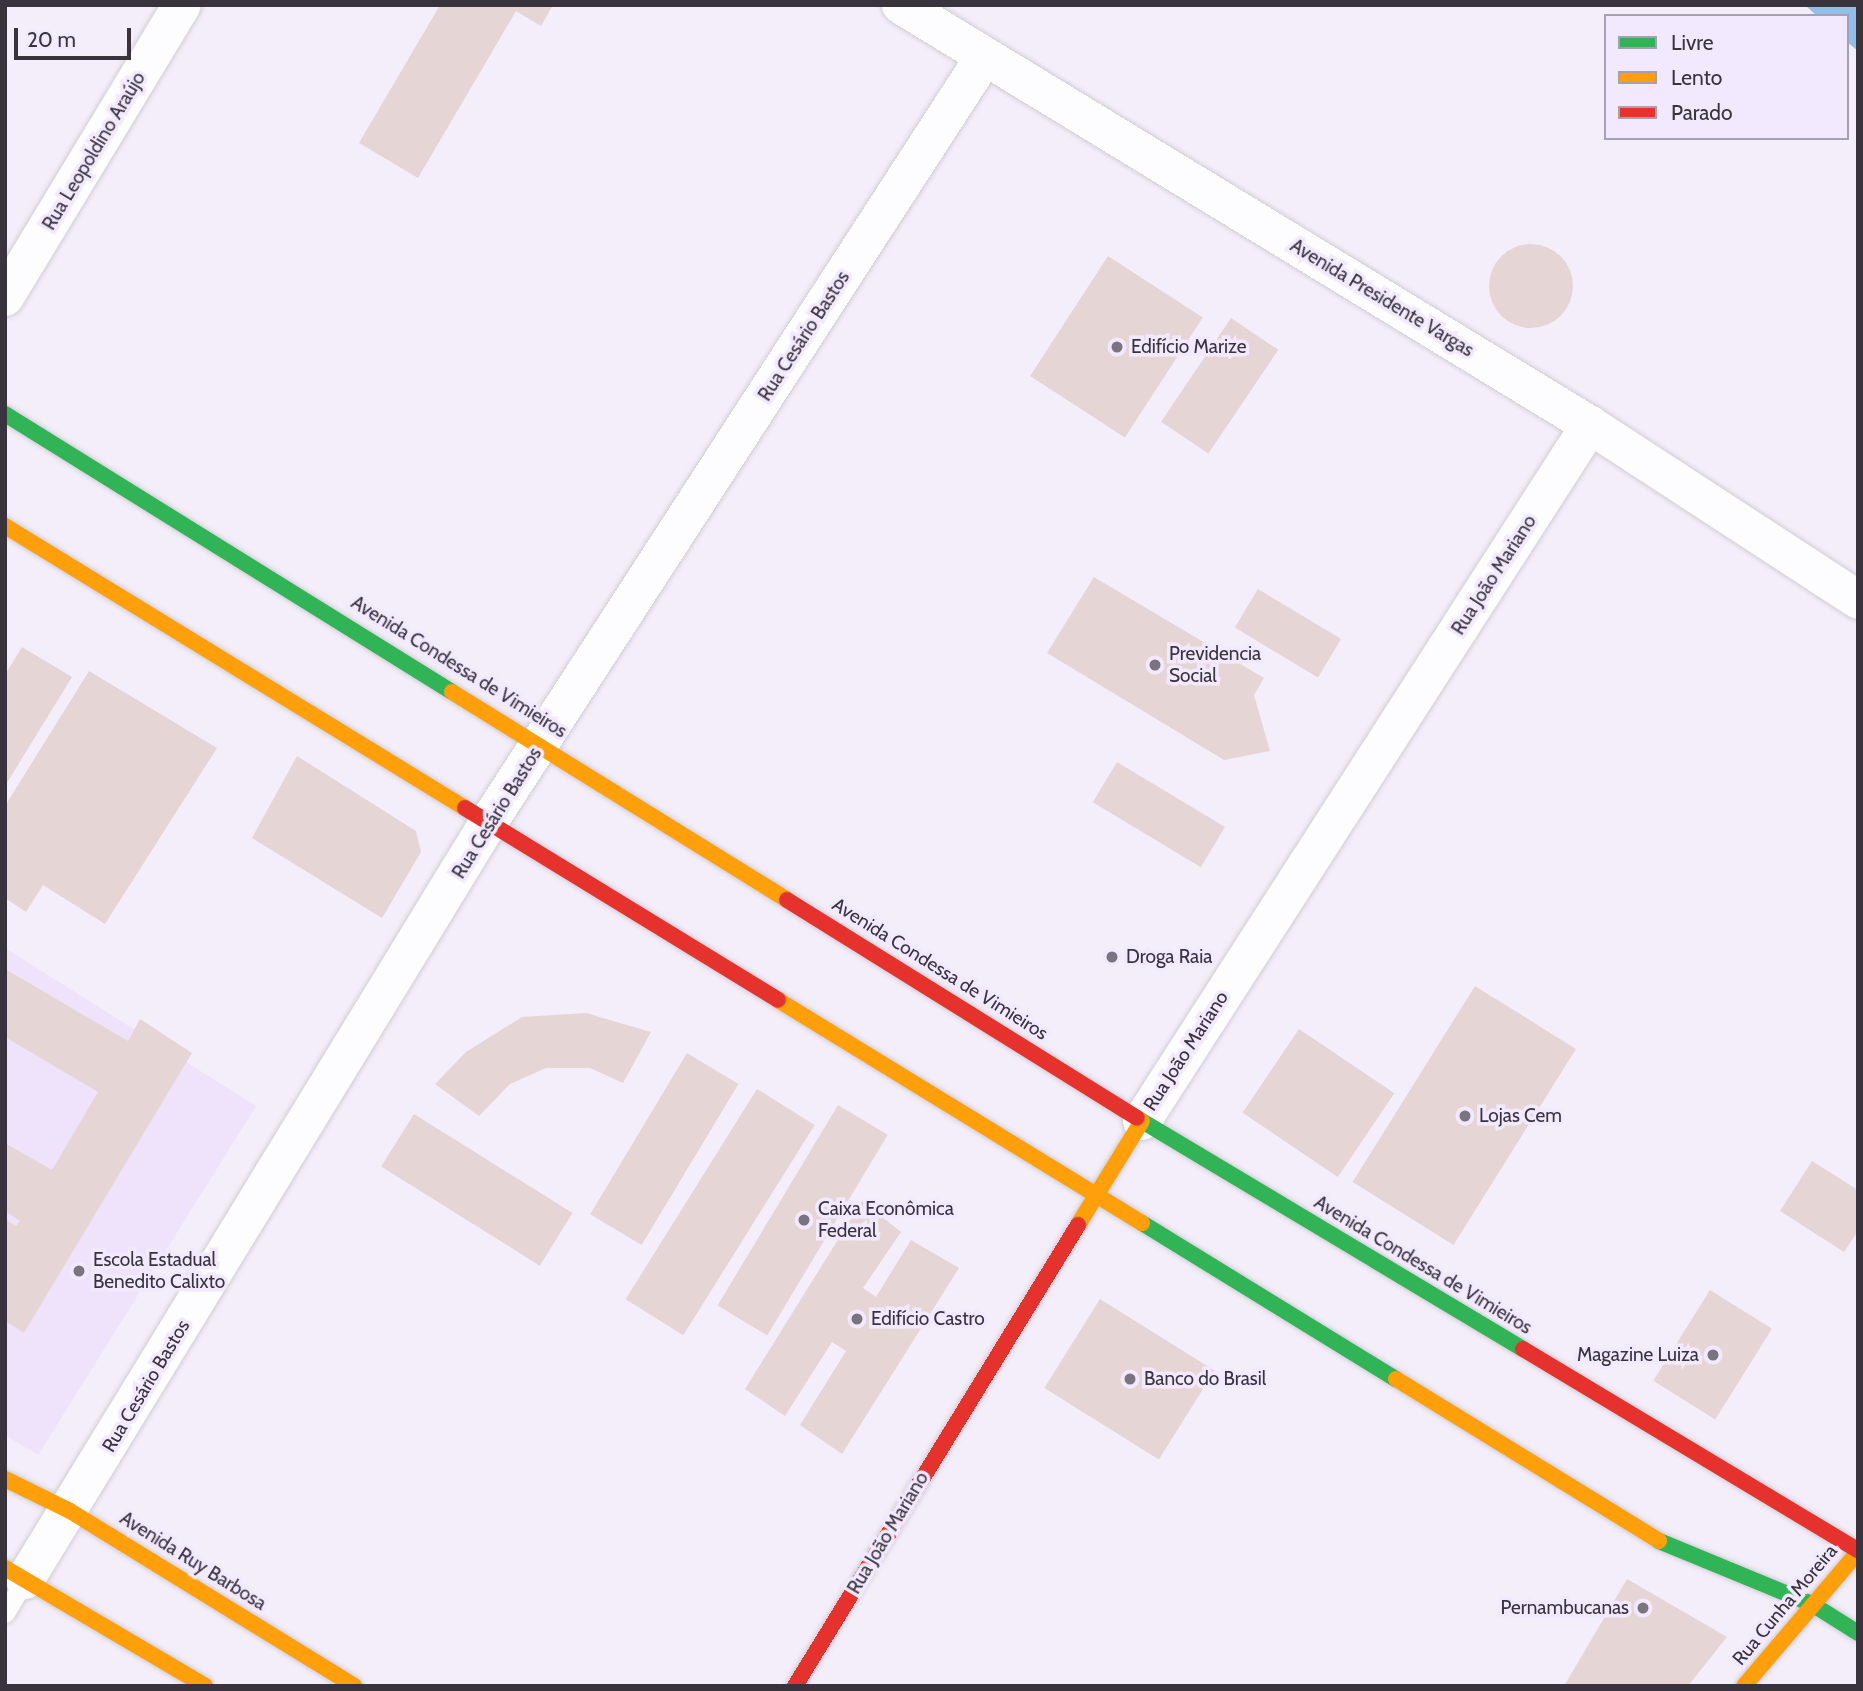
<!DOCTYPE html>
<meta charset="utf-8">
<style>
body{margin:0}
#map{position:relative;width:1863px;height:1691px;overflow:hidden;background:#f3eef9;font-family:Cabin,sans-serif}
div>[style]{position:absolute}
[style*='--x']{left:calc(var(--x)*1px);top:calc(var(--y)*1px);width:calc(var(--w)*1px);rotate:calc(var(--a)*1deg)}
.built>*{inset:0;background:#eee3fb}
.water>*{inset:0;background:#92beea}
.building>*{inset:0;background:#e5d6d5;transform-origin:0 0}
.round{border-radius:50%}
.roads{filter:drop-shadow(0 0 2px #d1ccd6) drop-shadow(0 0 2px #d1ccd6)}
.lane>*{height:19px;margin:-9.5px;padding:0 9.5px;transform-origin:9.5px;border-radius:9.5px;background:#fdfcfe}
.street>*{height:38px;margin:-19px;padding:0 19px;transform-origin:19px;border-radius:19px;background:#fdfcfe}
.fast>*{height:16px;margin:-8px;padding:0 8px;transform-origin:8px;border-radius:8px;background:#30b455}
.slow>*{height:16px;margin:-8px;padding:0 8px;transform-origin:8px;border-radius:8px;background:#ff9f0a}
.jam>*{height:16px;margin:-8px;padding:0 8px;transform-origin:8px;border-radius:8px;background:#e5322d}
.dots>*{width:19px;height:19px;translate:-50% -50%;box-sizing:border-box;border:4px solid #f3e9fe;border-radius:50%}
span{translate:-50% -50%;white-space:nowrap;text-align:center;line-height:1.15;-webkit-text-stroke:7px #f3e9fe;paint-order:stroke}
.street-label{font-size:19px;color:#38333d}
.poi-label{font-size:19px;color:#38333d}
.left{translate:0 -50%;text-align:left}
.right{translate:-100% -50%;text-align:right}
.frame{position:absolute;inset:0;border:7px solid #38333d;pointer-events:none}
.legend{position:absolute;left:1604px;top:14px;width:245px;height:126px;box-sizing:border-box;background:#f3e9fe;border:2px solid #a8a0b1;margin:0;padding:9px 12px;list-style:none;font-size:21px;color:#38333d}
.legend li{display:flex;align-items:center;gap:14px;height:35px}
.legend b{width:35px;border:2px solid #a8a0b1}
.scale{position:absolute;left:14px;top:28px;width:117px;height:32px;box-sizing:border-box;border:4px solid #38333d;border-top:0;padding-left:9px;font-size:21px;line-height:24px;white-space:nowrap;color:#38333d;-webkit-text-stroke:5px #f3e9fe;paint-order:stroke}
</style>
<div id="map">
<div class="built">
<i style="clip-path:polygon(5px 948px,256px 1106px,38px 1455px,5px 1435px)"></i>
</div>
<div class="water">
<i style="clip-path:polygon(1805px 5px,1858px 5px,1858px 51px,1847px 42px,1847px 16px,1817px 16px)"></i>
</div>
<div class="building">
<i style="clip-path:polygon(440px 5px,553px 5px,541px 26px,516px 11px,418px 178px,359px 143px)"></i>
<i class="round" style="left:1489px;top:244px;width:84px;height:84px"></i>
<i style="left:1108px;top:256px;width:113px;height:143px;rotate:33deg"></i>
<i style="left:1231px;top:318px;width:57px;height:125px;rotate:34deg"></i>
<i style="clip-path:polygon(1094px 577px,1264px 678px,1254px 695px,1270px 751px,1224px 760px,1047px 653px)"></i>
<i style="left:1258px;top:589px;width:97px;height:45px;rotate:31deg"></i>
<i style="clip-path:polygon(22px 647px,72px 677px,5px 786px,5px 675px)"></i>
<i style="clip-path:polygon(89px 671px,217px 748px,105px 924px,43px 885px,26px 912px,5px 898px,5px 806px)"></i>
<i style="clip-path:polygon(297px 756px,416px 831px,421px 852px,382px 918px,252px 838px)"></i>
<i style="left:1117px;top:762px;width:126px;height:47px;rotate:31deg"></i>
<i style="clip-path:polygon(5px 969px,128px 1041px,140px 1019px,192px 1053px,24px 1333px,5px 1321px,5px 1219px,16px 1226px,20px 1221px,5px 1211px,5px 1143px,52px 1170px,98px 1092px,5px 1037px)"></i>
<i style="left:1475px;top:986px;width:119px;height:231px;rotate:32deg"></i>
<i style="clip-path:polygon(586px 1013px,651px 1032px,623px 1083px,590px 1068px,546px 1068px,510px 1084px,479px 1116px,435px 1084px,466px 1052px,522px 1017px)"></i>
<i style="left:1299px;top:1029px;width:115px;height:101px;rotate:34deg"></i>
<i style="left:687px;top:1053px;width:60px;height:188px;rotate:31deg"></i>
<i style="left:757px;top:1089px;width:68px;height:248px;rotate:32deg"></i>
<i style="left:838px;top:1105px;width:58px;height:234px;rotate:31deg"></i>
<i style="left:414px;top:1114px;width:187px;height:62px;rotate:32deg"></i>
<i style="clip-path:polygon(1812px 1161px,1858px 1190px,1858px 1231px,1844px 1252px,1780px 1211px)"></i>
<i style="clip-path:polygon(862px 1201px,901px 1232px,863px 1288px,876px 1297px,911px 1240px,959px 1268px,842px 1454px,800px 1425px,846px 1351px,832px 1342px,785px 1416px,745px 1389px)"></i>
<i style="left:1710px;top:1290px;width:73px;height:107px;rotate:32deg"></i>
<i style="left:1100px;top:1299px;width:135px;height:105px;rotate:32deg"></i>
<i style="clip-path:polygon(1627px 1579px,1727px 1637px,1688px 1686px,1564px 1686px)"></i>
</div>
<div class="roads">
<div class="lane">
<i style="--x:5;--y:1613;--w:39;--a:-59"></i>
</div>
<div class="street">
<i style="--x:901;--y:5;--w:807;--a:31.37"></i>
<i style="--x:1590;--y:425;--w:320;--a:33.1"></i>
<i style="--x:5;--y:297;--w:341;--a:-58.8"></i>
<i style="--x:1142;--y:1121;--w:828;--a:-57.23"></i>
<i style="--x:25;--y:1580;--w:891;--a:-58.54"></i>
<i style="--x:490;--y:820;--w:910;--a:-57.06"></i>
</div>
<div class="fast">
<i style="--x:5;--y:414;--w:526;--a:31.88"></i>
<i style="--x:1137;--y:1118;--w:450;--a:30.9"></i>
<i style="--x:1142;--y:1223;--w:298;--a:31.6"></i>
<i style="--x:1659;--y:1541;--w:165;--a:22.4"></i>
<i style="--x:1812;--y:1604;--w:54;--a:32.2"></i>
</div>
<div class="slow">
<i style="--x:5;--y:526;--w:540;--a:31.51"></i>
<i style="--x:452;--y:692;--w:394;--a:31.8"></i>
<i style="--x:778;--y:1000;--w:427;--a:31.5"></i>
<i style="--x:1078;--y:1225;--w:122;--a:-58.4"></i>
<i style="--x:1396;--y:1379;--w:309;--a:31.6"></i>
<i style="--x:5;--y:1479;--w:72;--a:26.2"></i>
<i style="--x:70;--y:1511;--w:334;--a:31.6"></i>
<i style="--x:5;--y:1568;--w:232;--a:30.5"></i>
<i style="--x:1744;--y:1686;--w:176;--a:-49.6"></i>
</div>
<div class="jam">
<i style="--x:465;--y:808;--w:367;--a:31.5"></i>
<i style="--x:787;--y:900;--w:412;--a:31.9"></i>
<i style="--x:1523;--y:1349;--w:391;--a:31"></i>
<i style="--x:795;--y:1686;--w:541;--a:-58.45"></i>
</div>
</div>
<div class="dots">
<i style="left:1117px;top:347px;background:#79747f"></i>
<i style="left:1155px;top:665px;background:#79747f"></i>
<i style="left:1112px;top:957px;background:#79747f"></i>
<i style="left:1465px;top:1116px;background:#79747f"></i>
<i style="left:804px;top:1220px;background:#79747f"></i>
<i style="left:79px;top:1271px;background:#79747f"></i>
<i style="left:857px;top:1319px;background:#79747f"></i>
<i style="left:1713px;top:1355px;background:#79747f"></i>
<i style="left:1130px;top:1379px;background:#79747f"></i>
<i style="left:1643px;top:1608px;background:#79747f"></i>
</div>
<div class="street-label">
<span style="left:94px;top:151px;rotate:-59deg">Rua Leopoldino Araújo</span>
<span style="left:1382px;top:298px;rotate:31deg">Avenida Presidente Vargas</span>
<span style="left:804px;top:336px;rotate:-57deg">Rua Cesário Bastos</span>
<span style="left:1494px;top:575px;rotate:-57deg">Rua João Mariano</span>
<span style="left:459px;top:667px;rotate:32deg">Avenida Condessa de Vimieiros</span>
<span style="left:497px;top:813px;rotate:-58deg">Rua Cesário Bastos</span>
<span style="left:940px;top:969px;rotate:32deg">Avenida Condessa de Vimieiros</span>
<span style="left:1186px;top:1051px;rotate:-57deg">Rua João Mariano</span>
<span style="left:1423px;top:1265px;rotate:31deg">Avenida Condessa de Vimieiros</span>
<span style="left:146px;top:1386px;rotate:-59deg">Rua Cesário Bastos</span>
<span style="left:888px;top:1533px;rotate:-59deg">Rua João Mariano</span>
<span style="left:193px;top:1561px;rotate:32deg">Avenida Ruy Barbosa</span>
<span style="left:1785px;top:1605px;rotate:-50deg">Rua Cunha Moreira</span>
</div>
<div class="poi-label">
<span class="left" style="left:1131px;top:347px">Edifício Marize</span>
<span class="left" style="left:1169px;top:665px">Previdencia<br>Social</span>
<span class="left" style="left:1126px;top:957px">Droga Raia</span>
<span class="left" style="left:1479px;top:1116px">Lojas Cem</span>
<span class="left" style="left:818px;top:1220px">Caixa Econômica<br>Federal</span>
<span class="left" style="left:93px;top:1271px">Escola Estadual<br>Benedito Calixto</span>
<span class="left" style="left:871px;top:1319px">Edifício Castro</span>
<span class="right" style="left:1699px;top:1355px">Magazine Luiza</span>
<span class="left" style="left:1144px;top:1379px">Banco do Brasil</span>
<span class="right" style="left:1629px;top:1608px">Pernambucanas</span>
</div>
<div class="frame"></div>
<ul class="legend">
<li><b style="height:9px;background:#30b455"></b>Livre</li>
<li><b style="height:9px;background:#ff9f0a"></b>Lento</li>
<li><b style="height:9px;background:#e5322d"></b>Parado</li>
</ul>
<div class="scale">20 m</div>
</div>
